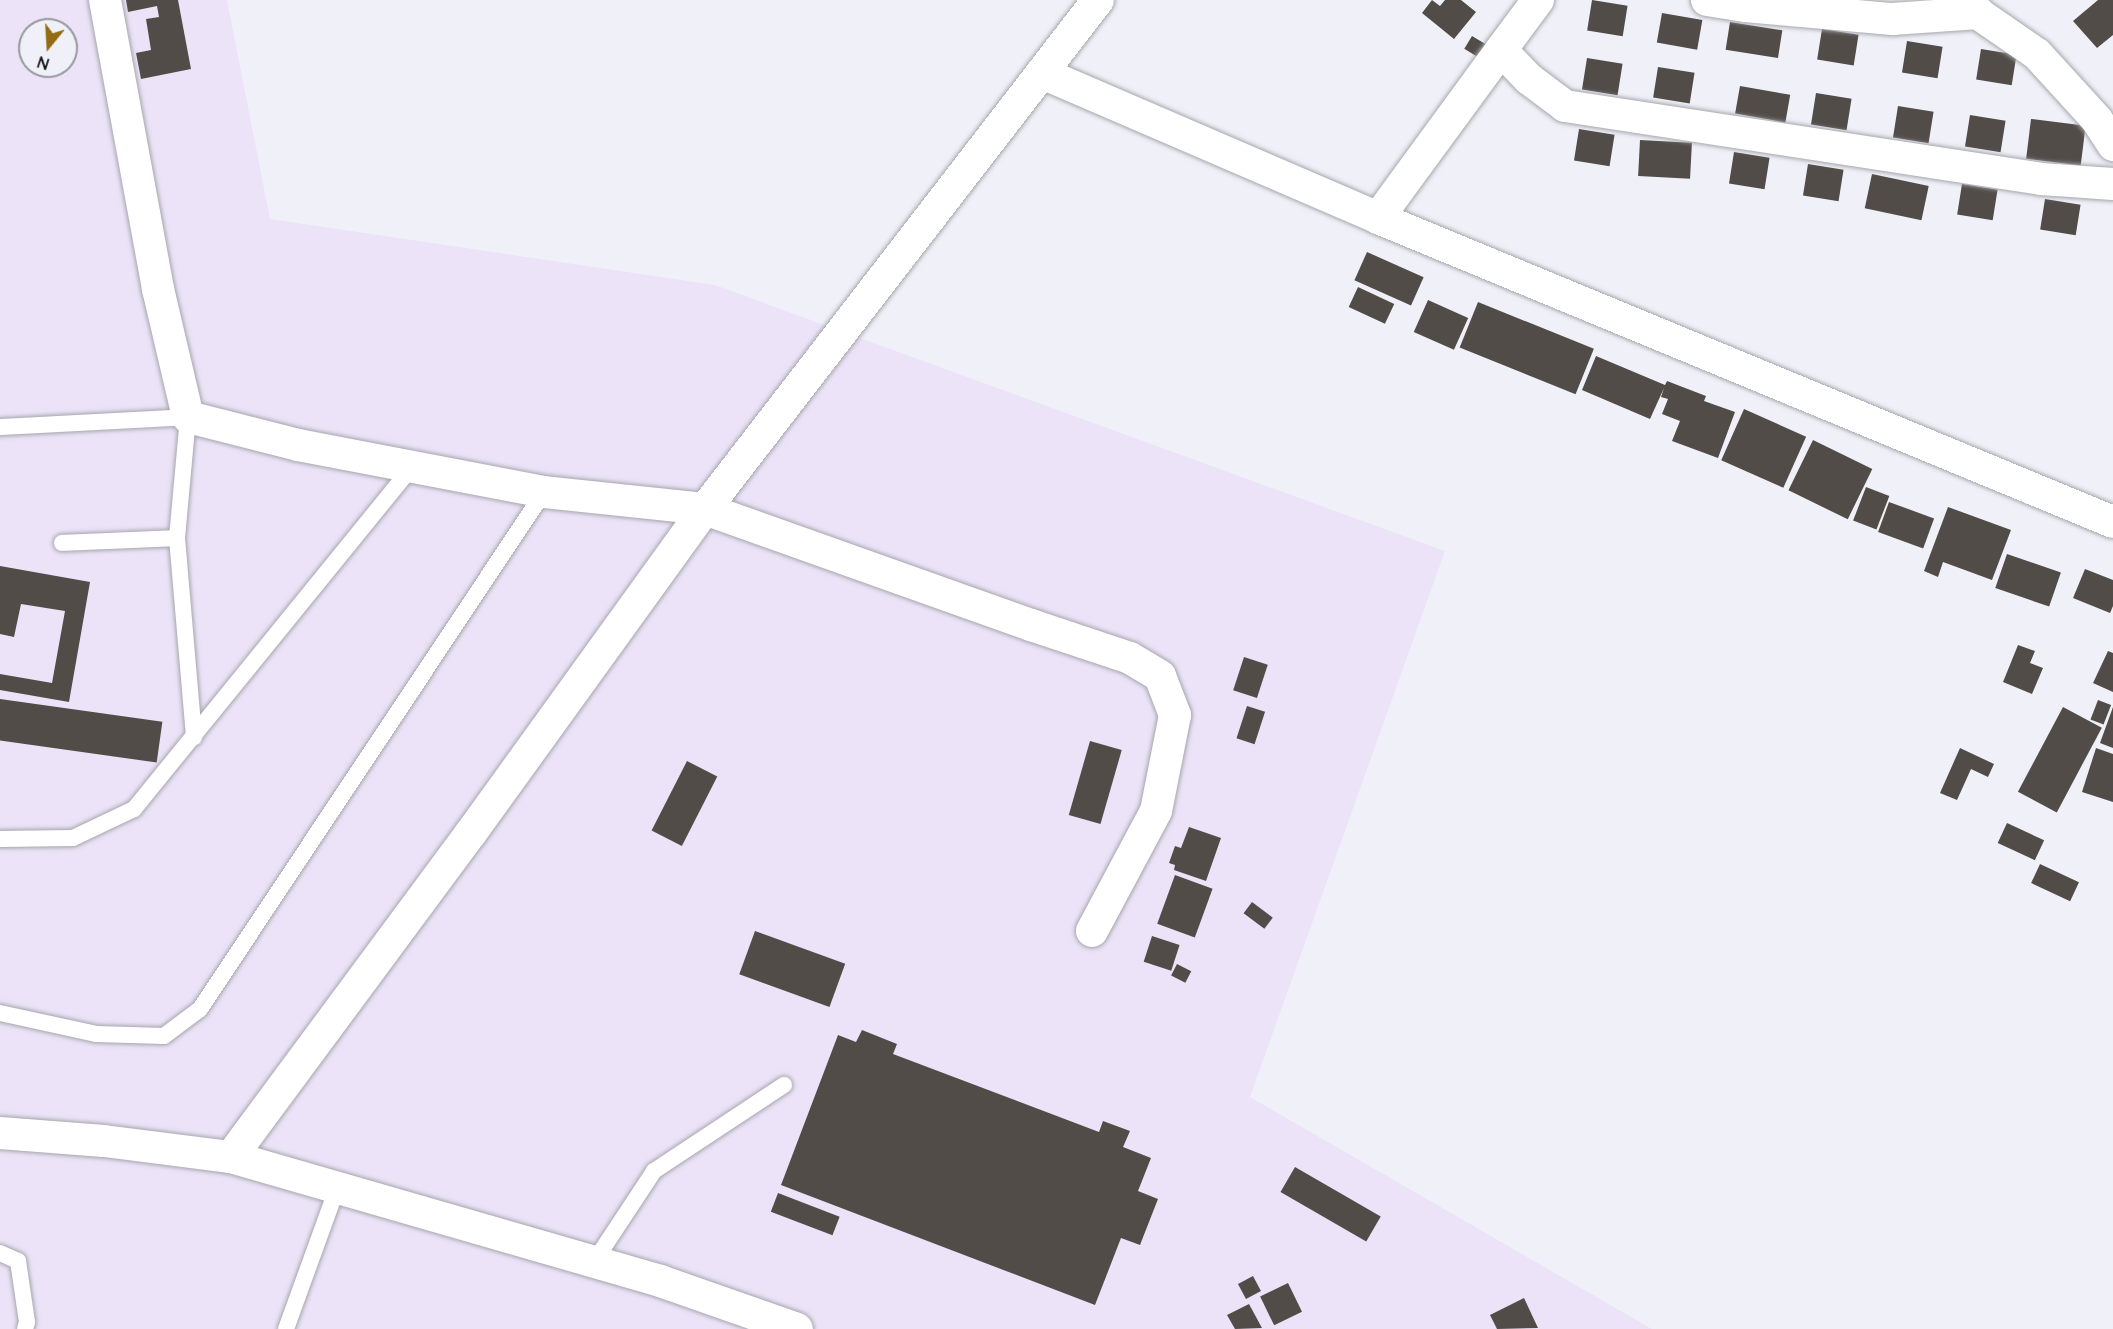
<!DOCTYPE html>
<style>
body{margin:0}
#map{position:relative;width:2113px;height:1329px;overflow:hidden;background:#f0f1f8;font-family:Quicksand,sans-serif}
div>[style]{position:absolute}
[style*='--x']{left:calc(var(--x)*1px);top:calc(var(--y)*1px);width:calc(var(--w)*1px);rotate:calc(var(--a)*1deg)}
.industrial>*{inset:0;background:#ece3f8}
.building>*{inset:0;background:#524c49;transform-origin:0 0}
.roads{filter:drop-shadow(0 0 2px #a6a6ad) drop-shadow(0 0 2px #a6a6ad)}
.service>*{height:16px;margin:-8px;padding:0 8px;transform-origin:8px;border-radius:8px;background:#fff}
.minor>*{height:32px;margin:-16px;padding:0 16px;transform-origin:16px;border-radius:16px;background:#fff}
span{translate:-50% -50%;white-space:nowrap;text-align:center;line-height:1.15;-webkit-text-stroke:6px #f0f1f8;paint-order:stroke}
.north{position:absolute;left:18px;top:18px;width:60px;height:60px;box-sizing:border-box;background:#f0f1f8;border:2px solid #97989d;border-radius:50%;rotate:198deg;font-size:16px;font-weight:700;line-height:24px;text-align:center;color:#121214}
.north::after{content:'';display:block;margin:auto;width:21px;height:27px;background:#926b13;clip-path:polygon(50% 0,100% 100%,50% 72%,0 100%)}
</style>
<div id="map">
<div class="industrial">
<i style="clip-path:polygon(evenodd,0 0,227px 0,270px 219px,715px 285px,1445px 551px,1250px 1097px,1652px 1329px,0 1329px,0 0,30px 30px,66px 30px,66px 66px,30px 66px,30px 30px)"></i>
</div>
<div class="building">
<i style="clip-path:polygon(126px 0,178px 0,191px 69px,141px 79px,136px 53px,151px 50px,146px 19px,159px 17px,157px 6px,128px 12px)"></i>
<i style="clip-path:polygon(1432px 0,1440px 6px,1445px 0,1461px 0,1476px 12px,1454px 39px,1422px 13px)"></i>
<i style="left:1592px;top:0;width:36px;height:31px;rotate:9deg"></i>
<i style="clip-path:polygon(2098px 0,2113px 0,2113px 35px,2097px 48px,2073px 21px)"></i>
<i style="left:1662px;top:13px;width:41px;height:30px;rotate:10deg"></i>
<i style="left:1730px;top:22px;width:53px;height:28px;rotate:9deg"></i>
<i style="left:1822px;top:29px;width:37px;height:31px;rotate:9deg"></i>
<i style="left:1472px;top:36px;width:21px;height:15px;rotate:31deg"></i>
<i style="left:1907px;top:41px;width:36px;height:32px;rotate:9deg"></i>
<i style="left:1981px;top:49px;width:36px;height:31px;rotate:9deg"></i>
<i style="left:1587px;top:58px;width:36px;height:32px;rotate:9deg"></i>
<i style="left:1658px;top:67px;width:37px;height:31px;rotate:9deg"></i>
<i style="left:1740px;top:86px;width:51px;height:28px;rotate:10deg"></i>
<i style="left:1816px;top:93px;width:36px;height:32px;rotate:9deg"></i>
<i style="left:1898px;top:106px;width:36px;height:32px;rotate:9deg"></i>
<i style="left:1970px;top:115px;width:36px;height:32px;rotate:9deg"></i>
<i style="left:2031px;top:119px;width:55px;height:40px;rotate:7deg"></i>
<i style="left:1579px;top:129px;width:36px;height:32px;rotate:9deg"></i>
<i style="left:1640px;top:140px;width:52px;height:36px;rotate:3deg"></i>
<i style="left:1734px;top:152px;width:36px;height:32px;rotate:9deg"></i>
<i style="left:1808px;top:164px;width:36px;height:32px;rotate:9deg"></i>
<i style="left:1872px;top:174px;width:58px;height:35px;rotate:12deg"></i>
<i style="left:1962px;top:184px;width:36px;height:31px;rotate:9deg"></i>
<i style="left:2045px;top:199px;width:36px;height:31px;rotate:9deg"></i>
<i style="left:1367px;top:252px;width:62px;height:31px;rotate:24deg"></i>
<i style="left:1358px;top:287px;width:40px;height:22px;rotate:25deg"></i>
<i style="left:1428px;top:300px;width:44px;height:35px;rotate:24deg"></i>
<i style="left:1478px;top:302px;width:125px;height:49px;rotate:22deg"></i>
<i style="clip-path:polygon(1596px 356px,1665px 385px,1667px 381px,1706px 396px,1704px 401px,1735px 412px,1718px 458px,1672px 441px,1680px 421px,1662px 414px,1668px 399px,1661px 397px,1664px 388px,1650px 419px,1582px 390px)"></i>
<i style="left:1744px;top:409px;width:68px;height:56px;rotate:24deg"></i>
<i style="left:1813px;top:440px;width:66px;height:56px;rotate:26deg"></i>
<i style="left:1866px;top:487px;width:25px;height:36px;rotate:21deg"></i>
<i style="left:1889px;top:502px;width:48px;height:32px;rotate:20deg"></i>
<i style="clip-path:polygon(1948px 507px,2011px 530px,1992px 580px,1943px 562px,1938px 577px,1924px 571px)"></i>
<i style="left:2007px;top:554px;width:57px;height:36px;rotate:19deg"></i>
<i style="clip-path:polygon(0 566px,90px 582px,69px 702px,0 690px,0 674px,52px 683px,65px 611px,21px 604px,14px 637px,0 634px)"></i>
<i style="clip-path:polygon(2085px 569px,2113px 580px,2113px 606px,2110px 613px,2073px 598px)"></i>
<i style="clip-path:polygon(2018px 645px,2035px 651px,2030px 663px,2043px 668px,2032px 694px,2003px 682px)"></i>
<i style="clip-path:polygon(2108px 651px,2113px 653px,2113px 692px,2093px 683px)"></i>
<i style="left:1244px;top:657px;width:25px;height:35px;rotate:18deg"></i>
<i style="left:0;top:699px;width:164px;height:41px;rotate:8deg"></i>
<i style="left:2098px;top:700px;width:14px;height:21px;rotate:21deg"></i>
<i style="left:1247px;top:706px;width:19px;height:34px;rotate:18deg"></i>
<i style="left:2063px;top:707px;width:44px;height:96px;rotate:28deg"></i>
<i style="clip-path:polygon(2113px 707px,2113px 748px,2100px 743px)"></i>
<i style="left:1090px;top:741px;width:33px;height:77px;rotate:16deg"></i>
<i style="clip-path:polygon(1960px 748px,1994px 764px,1988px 777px,1971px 769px,1957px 800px,1940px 793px)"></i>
<i style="clip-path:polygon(2096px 748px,2113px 754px,2113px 802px,2082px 792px)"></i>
<i style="left:687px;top:761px;width:34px;height:78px;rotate:27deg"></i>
<i style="left:2007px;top:823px;width:41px;height:22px;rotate:25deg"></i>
<i style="clip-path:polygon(1189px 827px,1221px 838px,1206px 881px,1174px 870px,1175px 865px,1169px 863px,1175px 846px,1181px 848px)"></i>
<i style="left:2040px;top:864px;width:43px;height:21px;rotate:25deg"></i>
<i style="left:1175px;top:875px;width:40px;height:52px;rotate:20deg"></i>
<i style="left:1252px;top:902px;width:26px;height:14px;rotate:37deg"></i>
<i style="left:755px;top:931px;width:96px;height:46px;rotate:20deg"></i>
<i style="left:1152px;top:936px;width:29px;height:27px;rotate:18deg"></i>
<i style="left:1177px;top:964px;width:16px;height:13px;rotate:27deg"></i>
<i style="clip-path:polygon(862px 1030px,897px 1044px,893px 1054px,1099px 1132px,1103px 1121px,1130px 1131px,1123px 1147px,1151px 1158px,1138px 1191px,1158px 1199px,1140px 1245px,1121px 1238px,1095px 1305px,781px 1185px,838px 1035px,856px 1042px)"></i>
<i style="left:1295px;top:1167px;width:99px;height:29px;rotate:30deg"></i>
<i style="left:778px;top:1193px;width:66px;height:20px;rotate:21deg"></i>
<i style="left:1253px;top:1276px;width:17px;height:17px;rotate:62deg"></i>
<i style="left:1288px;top:1283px;width:32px;height:31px;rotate:64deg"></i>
<i style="clip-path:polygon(1524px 1298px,1538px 1328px,1497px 1329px,1490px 1315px)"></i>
<i style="clip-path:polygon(1249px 1304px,1262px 1328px,1235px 1329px,1227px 1315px)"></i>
</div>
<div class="roads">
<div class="service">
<i style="--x:0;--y:427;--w:188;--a:-3"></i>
<i style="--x:188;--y:417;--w:121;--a:95.2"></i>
<i style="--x:62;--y:543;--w:115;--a:-2.5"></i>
<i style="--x:177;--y:538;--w:200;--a:85.1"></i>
<i style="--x:0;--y:839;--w:73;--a:-0.8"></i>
<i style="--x:73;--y:838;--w:68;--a:-25.4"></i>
<i style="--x:134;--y:809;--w:442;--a:-50.9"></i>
<i style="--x:0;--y:1013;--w:98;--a:12.3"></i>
<i style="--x:96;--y:1034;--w:68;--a:1.7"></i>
<i style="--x:164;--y:1036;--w:45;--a:-36.9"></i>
<i style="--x:200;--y:1009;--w:621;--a:-56.36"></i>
<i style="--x:0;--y:1253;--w:20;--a:24"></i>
<i style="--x:18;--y:1261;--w:62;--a:81.6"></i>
<i style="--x:27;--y:1322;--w:7;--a:106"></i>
<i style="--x:594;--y:1262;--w:109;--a:-56.6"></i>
<i style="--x:654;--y:1171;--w:156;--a:-33.5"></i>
<i style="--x:286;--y:1329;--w:150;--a:-70.1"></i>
</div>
<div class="minor">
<i style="--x:105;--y:0;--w:294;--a:79.6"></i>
<i style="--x:158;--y:289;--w:131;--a:76.8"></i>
<i style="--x:188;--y:417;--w:114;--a:14.3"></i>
<i style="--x:298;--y:445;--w:250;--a:10.8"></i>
<i style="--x:544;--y:492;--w:162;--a:6"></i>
<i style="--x:705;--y:509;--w:346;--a:19.6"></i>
<i style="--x:1031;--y:625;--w:104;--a:18.4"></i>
<i style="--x:1130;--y:658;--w:35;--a:31"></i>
<i style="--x:1160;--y:676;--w:42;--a:69"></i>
<i style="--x:1175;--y:715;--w:98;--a:101.2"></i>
<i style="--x:1156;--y:811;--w:136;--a:118.1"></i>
<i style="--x:1538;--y:0;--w:62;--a:126.5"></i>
<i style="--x:1501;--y:50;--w:40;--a:46"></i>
<i style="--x:1529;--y:79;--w:45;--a:36.9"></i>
<i style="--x:1565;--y:106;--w:482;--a:8.7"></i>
<i style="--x:2041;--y:179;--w:72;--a:4"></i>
<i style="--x:1707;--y:0;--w:38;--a:9"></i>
<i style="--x:1745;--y:6;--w:148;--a:5.1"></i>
<i style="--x:1892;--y:19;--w:87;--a:-3.9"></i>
<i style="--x:1963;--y:3;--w:90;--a:34.6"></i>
<i style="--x:2037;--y:54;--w:89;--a:47.7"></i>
<i style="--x:2097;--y:120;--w:30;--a:57"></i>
<i style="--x:1042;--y:73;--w:366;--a:23.3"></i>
<i style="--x:1378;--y:218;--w:795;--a:22.47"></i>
<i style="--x:1378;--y:218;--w:208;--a:-53.8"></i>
<i style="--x:0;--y:1133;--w:104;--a:4.4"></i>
<i style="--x:104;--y:1141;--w:128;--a:7.2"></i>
<i style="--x:231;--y:1157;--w:447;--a:16.1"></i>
<i style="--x:660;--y:1281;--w:145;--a:19.3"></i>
<i style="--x:231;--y:1157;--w:403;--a:-53.5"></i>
<i style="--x:471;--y:833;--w:400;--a:-54.2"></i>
<i style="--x:705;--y:509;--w:643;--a:-52.33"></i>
</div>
</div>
<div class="north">N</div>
</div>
